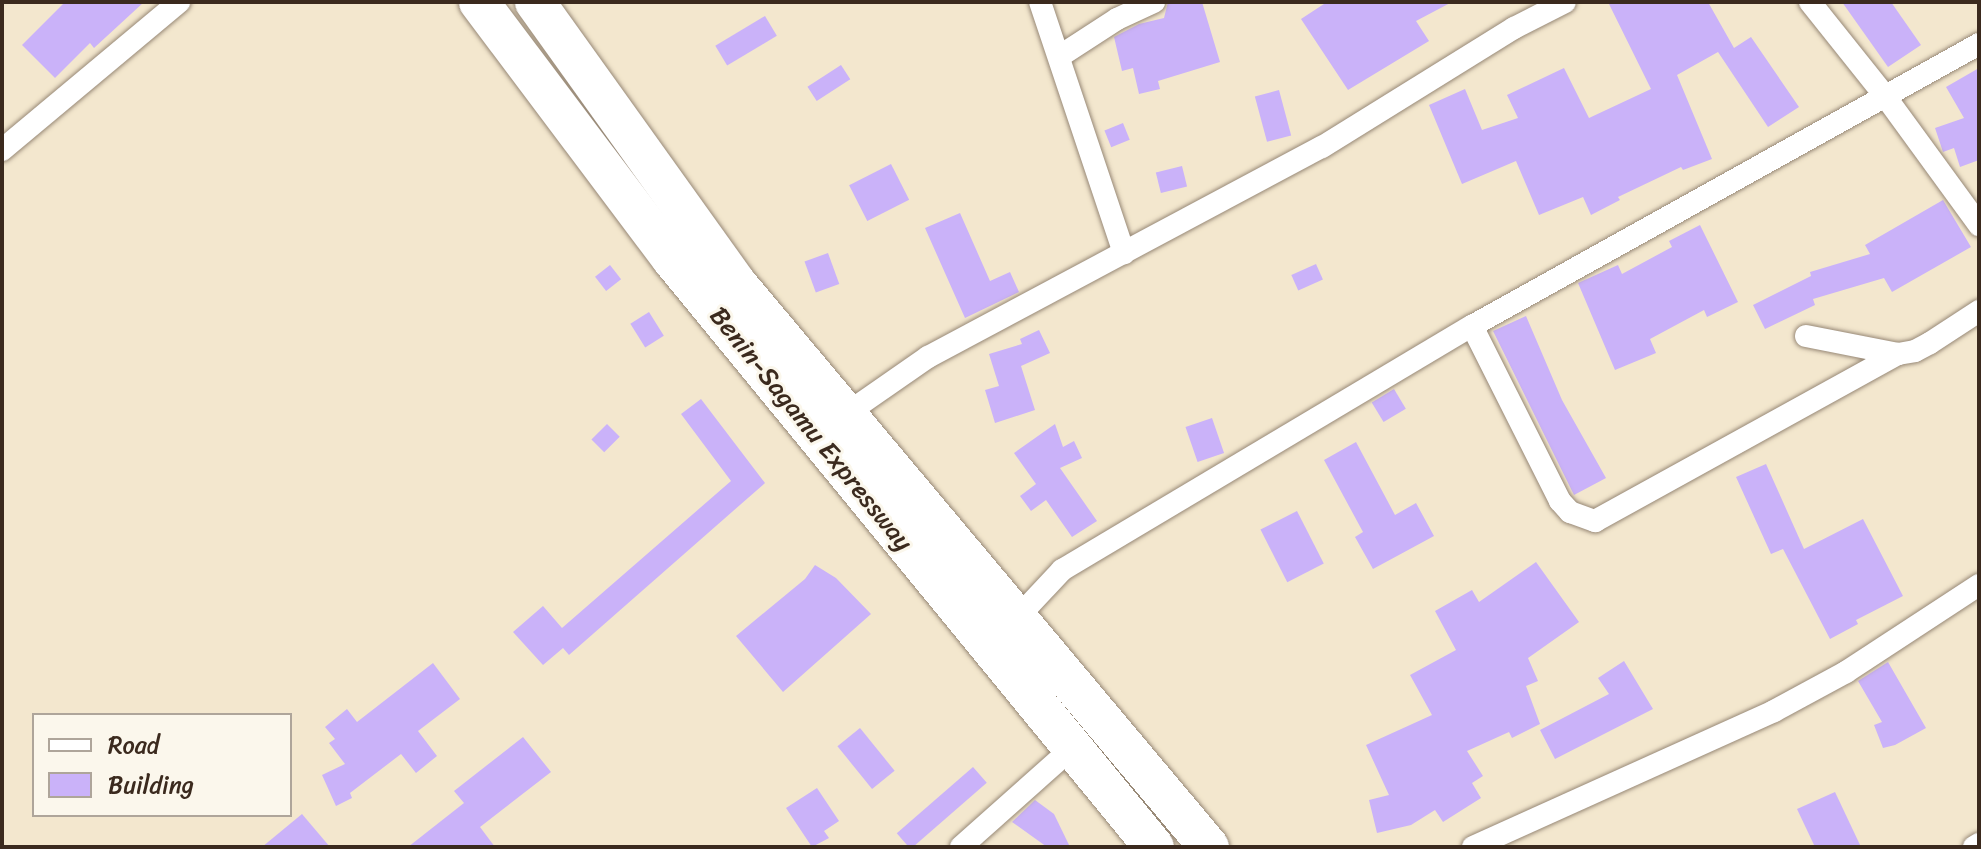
<!DOCTYPE html>
<style>
body{margin:0}
#map{position:relative;width:1981px;height:849px;overflow:hidden;background:#f3e7ce;font-family:Sriracha,sans-serif}
div>[style]{position:absolute}
[style*='--x']{left:calc(var(--x)*1px);top:calc(var(--y)*1px);width:calc(var(--w)*1px);rotate:calc(var(--a)*1deg)}
.building>*{inset:0;background:#cab2f9;transform-origin:0 0}
.roads{filter:drop-shadow(0 0 2px #978876) drop-shadow(0 0 2px #978876)}
.street>*{height:22px;margin:-11px;padding:0 11px;transform-origin:11px;border-radius:11px;background:#fff}
.highway>*{height:40px;margin:-20px;padding:0 20px;transform-origin:20px;border-radius:20px;background:#fff}
span{translate:-50% -50%;white-space:nowrap;text-align:center;line-height:1.15;-webkit-text-stroke:6px #fbf7ec;paint-order:stroke}
.street-label{font-size:26px;color:#3b2a1e}
.frame{position:absolute;inset:0;border:4px solid #3b2a1e;pointer-events:none}
.legend{position:absolute;left:32px;top:713px;width:260px;height:104px;box-sizing:border-box;background:#fbf7ec;border:2px solid #aea59a;margin:0;padding:10px 14px;list-style:none;font-size:24px;color:#3b2a1e}
.legend li{display:flex;align-items:center;gap:16px;height:40px}
.legend b{width:40px;border:2px solid #aea59a}
</style>
<div id="map">
<div class="building">
<i style="clip-path:polygon(65px 2px,144px 2px,94px 48px,90px 43px,55px 78px,22px 45px)"></i>
<i style="clip-path:polygon(1168px 2px,1202px 2px,1220px 62px,1158px 81px,1160px 89px,1139px 94px,1133px 68px,1122px 71px,1114px 37px,1139px 24px,1164px 18px)"></i>
<i style="clip-path:polygon(1327px 2px,1452px 2px,1416px 21px,1429px 41px,1348px 90px,1301px 19px)"></i>
<i style="clip-path:polygon(1608px 2px,1708px 2px,1734px 48px,1751px 37px,1799px 107px,1768px 127px,1718px 52px,1677px 75px,1712px 159px,1683px 170px,1681px 167px,1618px 197px,1620px 200px,1591px 215px,1583px 197px,1539px 215px,1516px 161px,1462px 184px,1429px 105px,1465px 89px,1482px 130px,1518px 118px,1507px 95px,1564px 68px,1589px 118px,1651px 89px)"></i>
<i style="clip-path:polygon(1842px 2px,1891px 2px,1921px 45px,1888px 67px)"></i>
<i style="left:765px;top:16px;width:23px;height:58px;rotate:59deg"></i>
<i style="left:841px;top:65px;width:17px;height:40px;rotate:57deg"></i>
<i style="clip-path:polygon(1979px 68px,1979px 160px,1960px 167px,1954px 148px,1943px 152px,1935px 128px,1964px 118px,1946px 87px)"></i>
<i style="left:1279px;top:90px;width:47px;height:25px;rotate:75deg"></i>
<i style="left:1123px;top:123px;width:18px;height:20px;rotate:68deg"></i>
<i style="left:891px;top:164px;width:40px;height:47px;rotate:63deg"></i>
<i style="left:1182px;top:166px;width:21px;height:27px;rotate:76deg"></i>
<i style="clip-path:polygon(1943px 200px,1971px 247px,1892px 292px,1884px 278px,1813px 299px,1815px 305px,1765px 329px,1753px 305px,1811px 276px,1810px 272px,1870px 254px,1865px 245px)"></i>
<i style="clip-path:polygon(960px 213px,990px 281px,1010px 272px,1019px 292px,965px 318px,925px 228px)"></i>
<i style="clip-path:polygon(1700px 225px,1738px 302px,1707px 317px,1704px 310px,1650px 339px,1656px 353px,1615px 370px,1578px 283px,1618px 265px,1622px 274px,1672px 247px,1669px 241px)"></i>
<i style="left:828px;top:253px;width:33px;height:25px;rotate:70deg"></i>
<i style="left:1316px;top:264px;width:17px;height:27px;rotate:66deg"></i>
<i style="left:610px;top:265px;width:18px;height:19px;rotate:52deg"></i>
<i style="left:649px;top:312px;width:28px;height:22px;rotate:58deg"></i>
<i style="clip-path:polygon(1526px 316px,1562px 400px,1606px 478px,1574px 495px,1493px 331px)"></i>
<i style="clip-path:polygon(1039px 330px,1050px 353px,1021px 366px,1035px 410px,995px 423px,985px 390px,999px 386px,989px 354px,1022px 344px,1020px 339px)"></i>
<i style="left:1394px;top:389px;width:23px;height:26px;rotate:59deg"></i>
<i style="clip-path:polygon(701px 399px,765px 483px,569px 655px,563px 648px,543px 665px,513px 632px,543px 606px,562px 628px,731px 481px,681px 414px)"></i>
<i style="left:1212px;top:418px;width:37px;height:28px;rotate:71deg"></i>
<i style="left:607px;top:424px;width:18px;height:22px;rotate:45deg"></i>
<i style="clip-path:polygon(1055px 424px,1063px 447px,1074px 441px,1082px 458px,1060px 468px,1097px 521px,1072px 537px,1046px 500px,1031px 511px,1020px 496px,1036px 484px,1014px 453px)"></i>
<i style="clip-path:polygon(1356px 442px,1395px 515px,1416px 503px,1434px 536px,1373px 569px,1355px 537px,1363px 532px,1324px 460px)"></i>
<i style="clip-path:polygon(1766px 464px,1804px 549px,1863px 519px,1903px 596px,1856px 620px,1858px 624px,1830px 639px,1783px 549px,1771px 554px,1736px 477px)"></i>
<i style="left:1297px;top:511px;width:59px;height:41px;rotate:63deg"></i>
<i style="clip-path:polygon(1536px 562px,1579px 622px,1528px 658px,1538px 681px,1526px 686px,1540px 724px,1512px 738px,1509px 732px,1467px 751px,1483px 776px,1472px 783px,1481px 798px,1443px 822px,1435px 810px,1411px 825px,1377px 833px,1369px 800px,1389px 795px,1366px 745px,1432px 715px,1410px 675px,1456px 650px,1435px 611px,1472px 590px,1479px 602px)"></i>
<i style="clip-path:polygon(815px 565px,836px 578px,871px 614px,783px 692px,736px 636px,805px 579px)"></i>
<i style="clip-path:polygon(1624px 661px,1653px 709px,1555px 759px,1540px 730px,1609px 694px,1598px 678px)"></i>
<i style="clip-path:polygon(1888px 662px,1926px 728px,1895px 745px,1883px 748px,1874px 725px,1882px 722px,1858px 681px)"></i>
<i style="clip-path:polygon(433px 663px,460px 699px,418px 731px,437px 756px,416px 773px,401px 754px,350px 793px,352px 798px,336px 806px,322px 775px,345px 764px,329px 743px,335px 739px,325px 727px,347px 709px,357px 722px)"></i>
<i style="left:860px;top:728px;width:55px;height:29px;rotate:51deg"></i>
<i style="clip-path:polygon(523px 737px,551px 772px,480px 827px,495px 847px,408px 847px,464px 803px,454px 791px)"></i>
<i style="left:973px;top:767px;width:21px;height:101px;rotate:49deg"></i>
<i style="clip-path:polygon(817px 788px,839px 821px,824px 831px,829px 838px,812px 847px,786px 808px)"></i>
<i style="clip-path:polygon(1835px 792px,1861px 847px,1815px 847px,1797px 809px)"></i>
<i style="clip-path:polygon(1035px 800px,1054px 814px,1070px 847px,1047px 847px,1012px 822px)"></i>
<i style="clip-path:polygon(302px 814px,330px 847px,262px 847px)"></i>
</div>
<div class="roads">
<div class="street">
<i style="--x:1040;--y:2;--w:265;--a:71.5"></i>
<i style="--x:1810;--y:2;--w:120;--a:51.4"></i>
<i style="--x:1885;--y:96;--w:160;--a:53.9"></i>
<i style="--x:1060;--y:56;--w:68;--a:-33"></i>
<i style="--x:1117;--y:19;--w:41;--a:-24.7"></i>
<i style="--x:2;--y:150;--w:231;--a:-39.9"></i>
<i style="--x:1472;--y:326;--w:196;--a:63.3"></i>
<i style="--x:1560;--y:501;--w:15;--a:48"></i>
<i style="--x:1570;--y:512;--w:27;--a:20"></i>
<i style="--x:1595;--y:521;--w:346;--a:-28.9"></i>
<i style="--x:1806;--y:336;--w:94;--a:11.1"></i>
<i style="--x:1898;--y:354;--w:17;--a:-10"></i>
<i style="--x:1915;--y:351;--w:17;--a:-28"></i>
<i style="--x:1930;--y:343;--w:59;--a:-33.1"></i>
<i style="--x:846;--y:414;--w:100;--a:-34.8"></i>
<i style="--x:928;--y:357;--w:446;--a:-28.1"></i>
<i style="--x:1322;--y:147;--w:226;--a:-31.8"></i>
<i style="--x:1514;--y:28;--w:57;--a:-27"></i>
<i style="--x:1017;--y:618;--w:66;--a:-46.8"></i>
<i style="--x:1062;--y:570;--w:477;--a:-30.8"></i>
<i style="--x:1472;--y:326;--w:580;--a:-29.08"></i>
<i style="--x:961;--y:847;--w:147;--a:-41.7"></i>
<i style="--x:1473;--y:847;--w:330;--a:-24.3"></i>
<i style="--x:1774;--y:711;--w:82;--a:-28.4"></i>
<i style="--x:1846;--y:672;--w:159;--a:-33.2"></i>
<i style="--x:1974;--y:847;--w:6;--a:-31"></i>
</div>
<div class="highway">
<i style="--x:479;--y:2;--w:321;--a:53.1"></i>
<i style="--x:672;--y:259;--w:760;--a:50.66"></i>
<i style="--x:535;--y:2;--w:345;--a:54.4"></i>
<i style="--x:736;--y:283;--w:736;--a:50.02"></i>
</div>
</div>
<div class="street-label">
<span style="left:811px;top:429px;rotate:51deg">Benin-Sagamu Expressway</span>
</div>
<div class="frame"></div>
<ul class="legend">
<li><b style="height:10px;background:#fff"></b>Road</li>
<li><b style="height:22px;background:#cab2f9"></b>Building</li>
</ul>
</div>
